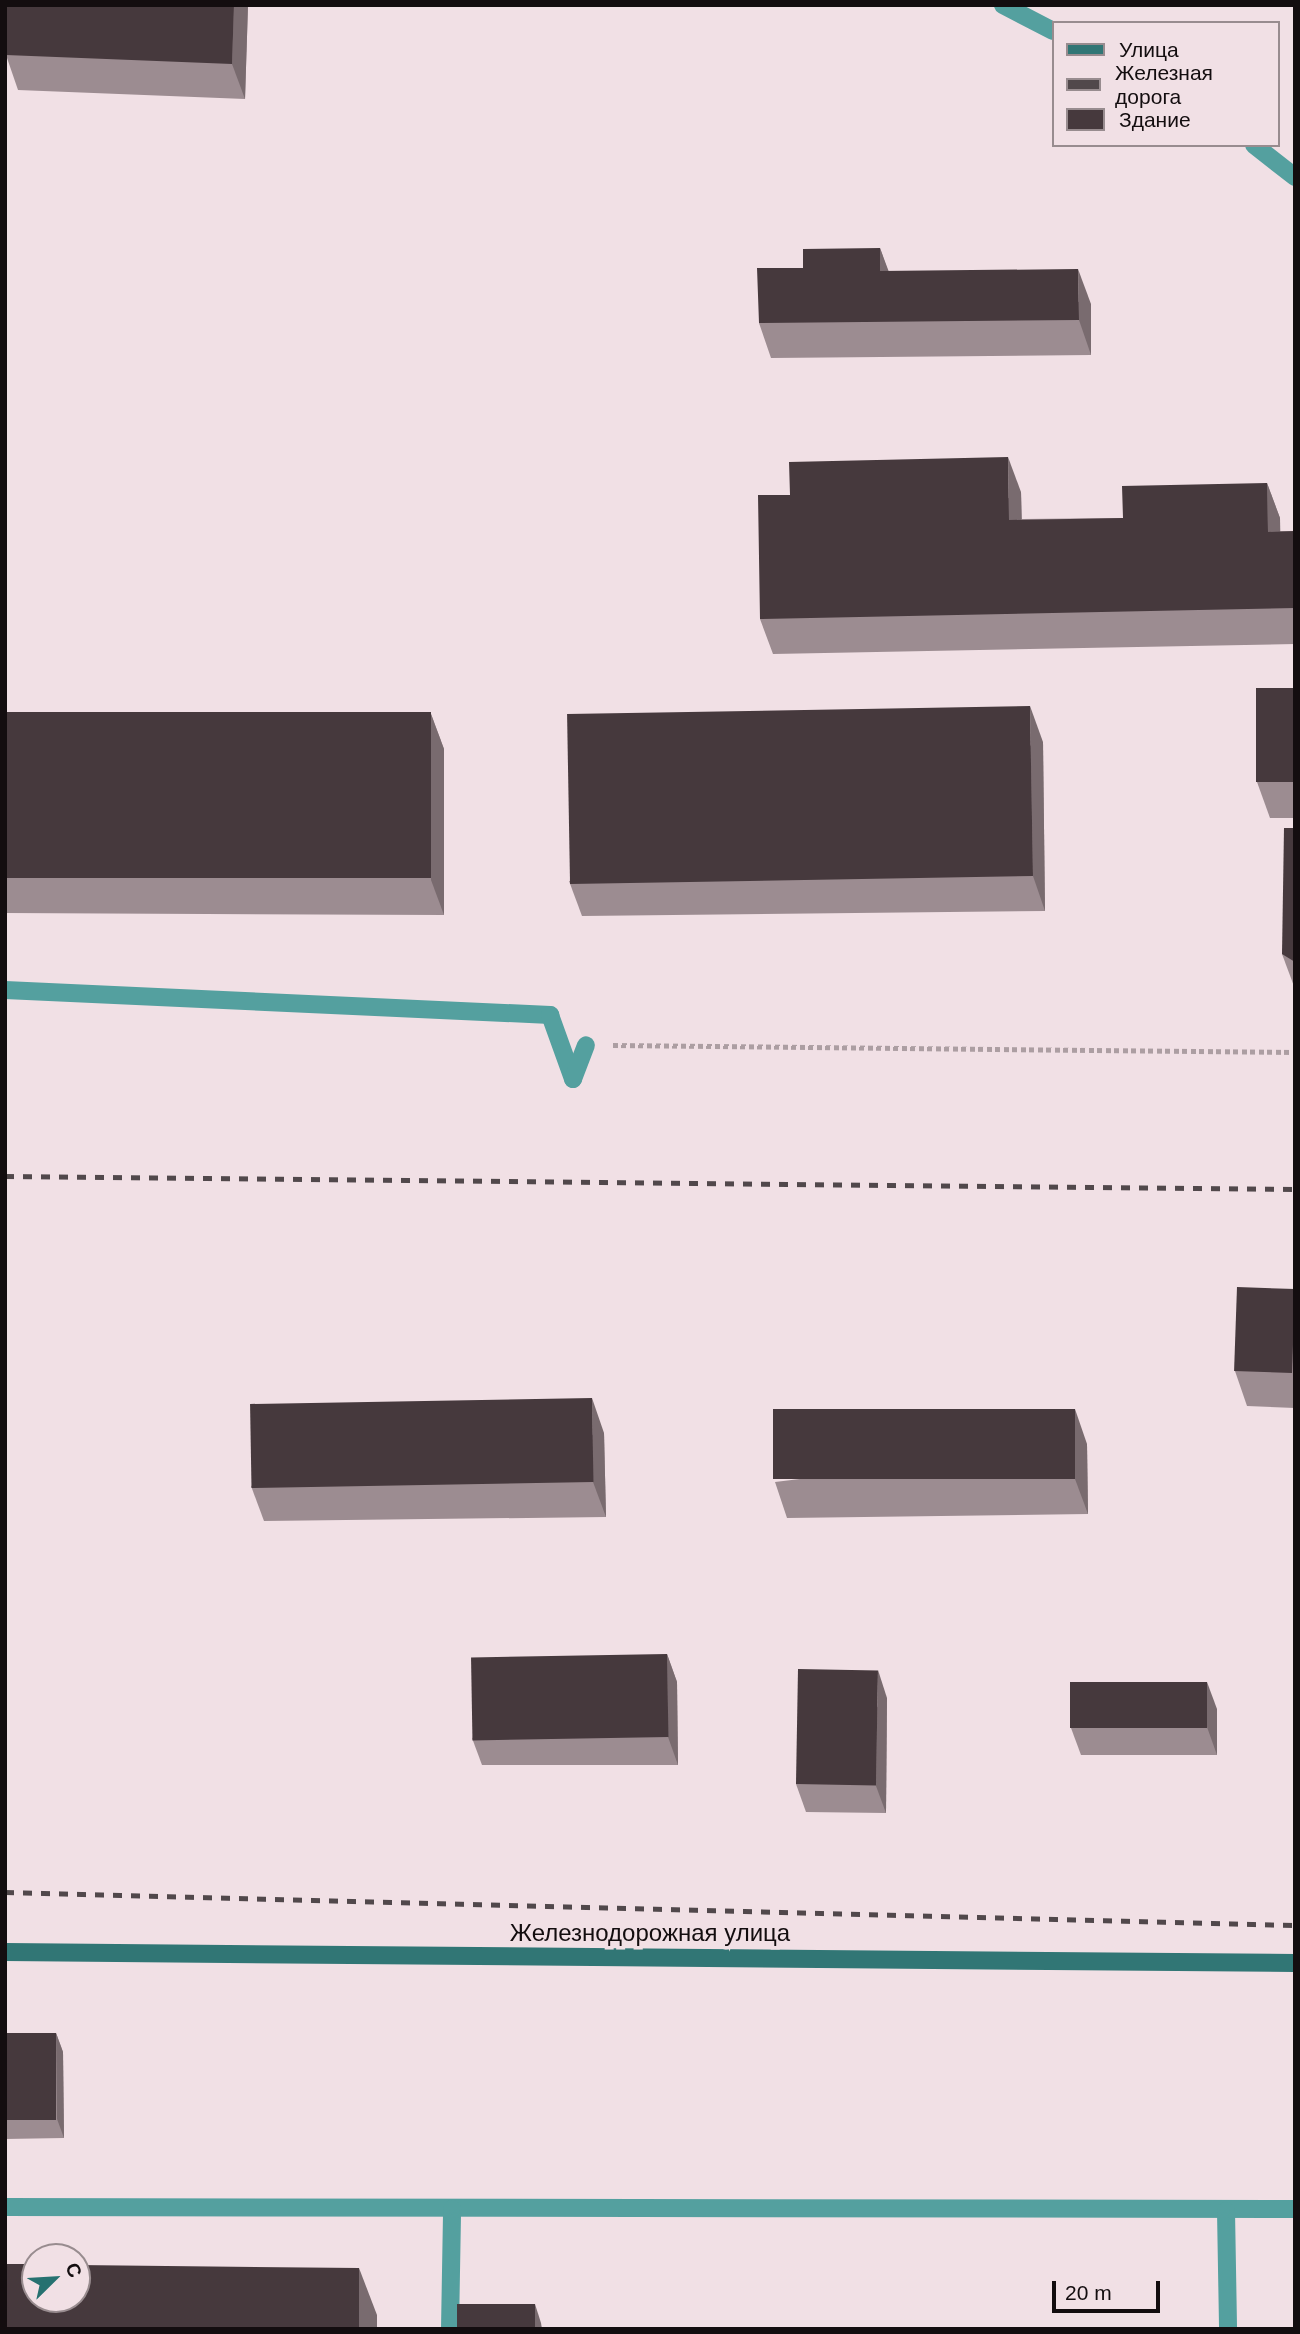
<!DOCTYPE html>
<meta charset="utf-8">
<style>
body{margin:0}
#map{position:relative;width:1300px;height:2334px;overflow:hidden;background:#f1e0e5;font-family:Helvetica,sans-serif}
div>[style]{position:absolute}
[style*='--x']{left:calc(var(--x)*1px);top:calc(var(--y)*1px);width:calc(var(--w)*1px);rotate:calc(var(--a)*1deg)}
.path>*{height:4.5px;margin-top:-2.25px;transform-origin:0;background:repeating-linear-gradient(90deg,#ac9ea2 0 5px,transparent 0 8.5px)}
.service>*{height:18px;margin:-9px;padding:0 9px;transform-origin:9px;border-radius:9px;background:#54a09f}
.secondary>*{height:18px;margin:-9px;padding:0 9px;transform-origin:9px;border-radius:9px;background:#317675}
.rail>*{height:5px;margin-top:-2.5px;transform-origin:0;background:repeating-linear-gradient(90deg,#51484b 0 9px,transparent 0 18px)}
.wall>*{inset:0;background:#9c8c91}
.shaded-wall>*{inset:0;background:#796b6f}
.building>*{inset:0;background:#46393d;transform-origin:0 0}
span{translate:-50% -50%;white-space:nowrap;text-align:center;line-height:1.15;-webkit-text-stroke:7px #f1e0e5;paint-order:stroke}
.street-label{font-size:24px;color:#130d0f}
.frame{position:absolute;inset:0;border:7px solid #130d0f;pointer-events:none}
.legend{position:absolute;left:1052px;top:21px;width:228px;height:126px;box-sizing:border-box;background:#f1e0e5;border:2px solid #988c8f;margin:0;padding:9px 12px;list-style:none;font-size:21px;color:#130d0f}
.legend li{display:flex;align-items:center;gap:14px;height:35px}
.legend b{width:35px;border:2px solid #988c8f}
.north{position:absolute;left:21px;top:2243px;width:70px;height:70px;box-sizing:border-box;background:#f1e0e5;border:2px solid #988c8f;border-radius:50%;rotate:66deg;font-size:19px;font-weight:700;line-height:28px;text-align:center;color:#130d0f}
.north::after{content:'';display:block;margin:auto;width:24px;height:32px;background:#267170;clip-path:polygon(50% 0,100% 100%,50% 72%,0 100%)}
.scale{position:absolute;left:1052px;top:2281px;width:108px;height:32px;box-sizing:border-box;border:4px solid #130d0f;border-top:0;padding-left:9px;font-size:21px;line-height:24px;white-space:nowrap;color:#130d0f;-webkit-text-stroke:5px #f1e0e5;paint-order:stroke}
</style>
<div id="map">
<div class="path">
<i style="--x:613;--y:1045;--w:682;--a:0.59"></i>
</div>
<div class="service">
<i style="--x:1003;--y:5;--w:56;--a:27.5"></i>
<i style="--x:1254;--y:145;--w:52;--a:38"></i>
<i style="--x:5;--y:990;--w:546;--a:2.63"></i>
<i style="--x:550;--y:1015;--w:68;--a:70.2"></i>
<i style="--x:573;--y:1079;--w:36;--a:-69"></i>
<i style="--x:5;--y:2207;--w:1290;--a:0.09"></i>
<i style="--x:1226;--y:2211;--w:118;--a:89"></i>
<i style="--x:450;--y:2329;--w:120;--a:-89"></i>
</div>
<div class="secondary">
<i style="--x:5;--y:1952;--w:1290;--a:0.49"></i>
</div>
<div class="rail">
<i style="--x:5;--y:1176;--w:1290;--a:0.58"></i>
<i style="--x:5;--y:1892;--w:1290;--a:1.47"></i>
</div>
<div class="wall">
<i style="clip-path:polygon(7px 5px,248px 5px,245px 99px,18px 90px,6px 55px)"></i>
<i style="clip-path:polygon(880px 248px,888px 271px,1091px 304px,1091px 355px,771px 358px,759px 323px,803px 268px)"></i>
<i style="clip-path:polygon(1267px 483px,1280px 518px,1280px 531px,1295px 531px,1295px 644px,773px 654px,760px 619px,1021px 492px,1022px 519px,1123px 518px)"></i>
<i style="clip-path:polygon(1295px 688px,1295px 818px,1270px 818px,1257px 782px)"></i>
<i style="clip-path:polygon(5px 712px,431px 714px,444px 749px,444px 915px,5px 913px)"></i>
<i style="clip-path:polygon(1043px 742px,1045px 911px,582px 916px,569px 881px)"></i>
<i style="clip-path:polygon(1295px 828px,1295px 989px,1282px 954px)"></i>
<i style="clip-path:polygon(1295px 1289px,1295px 1408px,1247px 1406px,1235px 1371px)"></i>
<i style="clip-path:polygon(604px 1433px,606px 1517px,264px 1521px,251px 1486px)"></i>
<i style="clip-path:polygon(1087px 1444px,1088px 1514px,787px 1518px,775px 1482px)"></i>
<i style="clip-path:polygon(667px 1654px,677px 1682px,678px 1765px,482px 1765px,472px 1738px)"></i>
<i style="clip-path:polygon(887px 1698px,886px 1813px,806px 1812px,796px 1784px)"></i>
<i style="clip-path:polygon(1217px 1709px,1217px 1755px,1081px 1755px,1071px 1728px)"></i>
<i style="clip-path:polygon(5px 2033px,56px 2033px,63px 2052px,64px 2138px,5px 2139px)"></i>
</div>
<div class="shaded-wall">
<i style="clip-path:polygon(234px 5px,248px 5px,245px 99px,232px 64px)"></i>
<i style="clip-path:polygon(880px 248px,893px 283px,880px 271px)"></i>
<i style="clip-path:polygon(1078px 269px,1091px 304px,1091px 355px,1079px 320px)"></i>
<i style="clip-path:polygon(1008px 457px,1021px 492px,1022px 555px,1009px 520px)"></i>
<i style="clip-path:polygon(1267px 483px,1280px 518px,1281px 567px,1268px 532px)"></i>
<i style="clip-path:polygon(1030px 706px,1043px 742px,1045px 911px,1033px 876px)"></i>
<i style="clip-path:polygon(431px 714px,444px 749px,444px 915px,431px 880px)"></i>
<i style="clip-path:polygon(592px 1398px,604px 1433px,606px 1517px,593px 1482px)"></i>
<i style="clip-path:polygon(1075px 1409px,1087px 1444px,1088px 1514px,1075px 1479px)"></i>
<i style="clip-path:polygon(667px 1654px,677px 1682px,678px 1765px,668px 1737px)"></i>
<i style="clip-path:polygon(878px 1670px,887px 1698px,886px 1813px,876px 1786px)"></i>
<i style="clip-path:polygon(1207px 1682px,1217px 1709px,1217px 1755px,1207px 1727px)"></i>
<i style="clip-path:polygon(56px 2033px,63px 2052px,64px 2138px,57px 2119px)"></i>
<i style="clip-path:polygon(359px 2268px,377px 2315px,377px 2329px,359px 2329px)"></i>
<i style="clip-path:polygon(535px 2304px,541px 2323px,542px 2329px,535px 2329px)"></i>
</div>
<div class="building">
<i style="clip-path:polygon(7px 5px,234px 5px,232px 64px,6px 55px)"></i>
<i style="clip-path:polygon(880px 248px,880px 271px,1078px 269px,1079px 320px,759px 323px,757px 268px,803px 268px,803px 249px)"></i>
<i style="clip-path:polygon(1008px 457px,1009px 520px,1123px 518px,1122px 486px,1267px 483px,1268px 532px,1295px 531px,1295px 608px,760px 619px,758px 495px,790px 495px,789px 462px)"></i>
<i style="left:1256px;top:688px;width:39px;height:94px"></i>
<i style="left:1030px;top:706px;width:170px;height:463px;rotate:89deg"></i>
<i style="left:5px;top:712px;width:426px;height:166px"></i>
<i style="clip-path:polygon(1284px 828px,1295px 828px,1295px 962px,1282px 954px)"></i>
<i style="left:1237px;top:1287px;width:58px;height:84px;rotate:2deg"></i>
<i style="left:592px;top:1398px;width:84px;height:342px;rotate:89deg"></i>
<i style="left:1075px;top:1409px;width:70px;height:302px;rotate:90deg"></i>
<i style="left:667px;top:1654px;width:83px;height:196px;rotate:89deg"></i>
<i style="left:798px;top:1669px;width:80px;height:115px;rotate:1deg"></i>
<i style="left:1070px;top:1682px;width:137px;height:46px"></i>
<i style="left:5px;top:2033px;width:51px;height:87px"></i>
<i style="clip-path:polygon(5px 2264px,35px 2264px,35px 2299px,77px 2299px,77px 2265px,359px 2268px,359px 2329px,5px 2329px)"></i>
<i style="left:535px;top:2304px;width:25px;height:78px;rotate:90deg"></i>
</div>
<div class="street-label">
<span style="left:650px;top:1933px">Железнодорожная улица</span>
</div>
<div class="frame"></div>
<ul class="legend">
<li><b style="height:9px;background:#317675"></b>Улица</li>
<li><b style="height:9px;background:#51484b"></b>Железная дорога</li>
<li><b style="height:19px;background:#46393d"></b>Здание</li>
</ul>
<div class="north">С</div>
<div class="scale">20 m</div>
</div>
